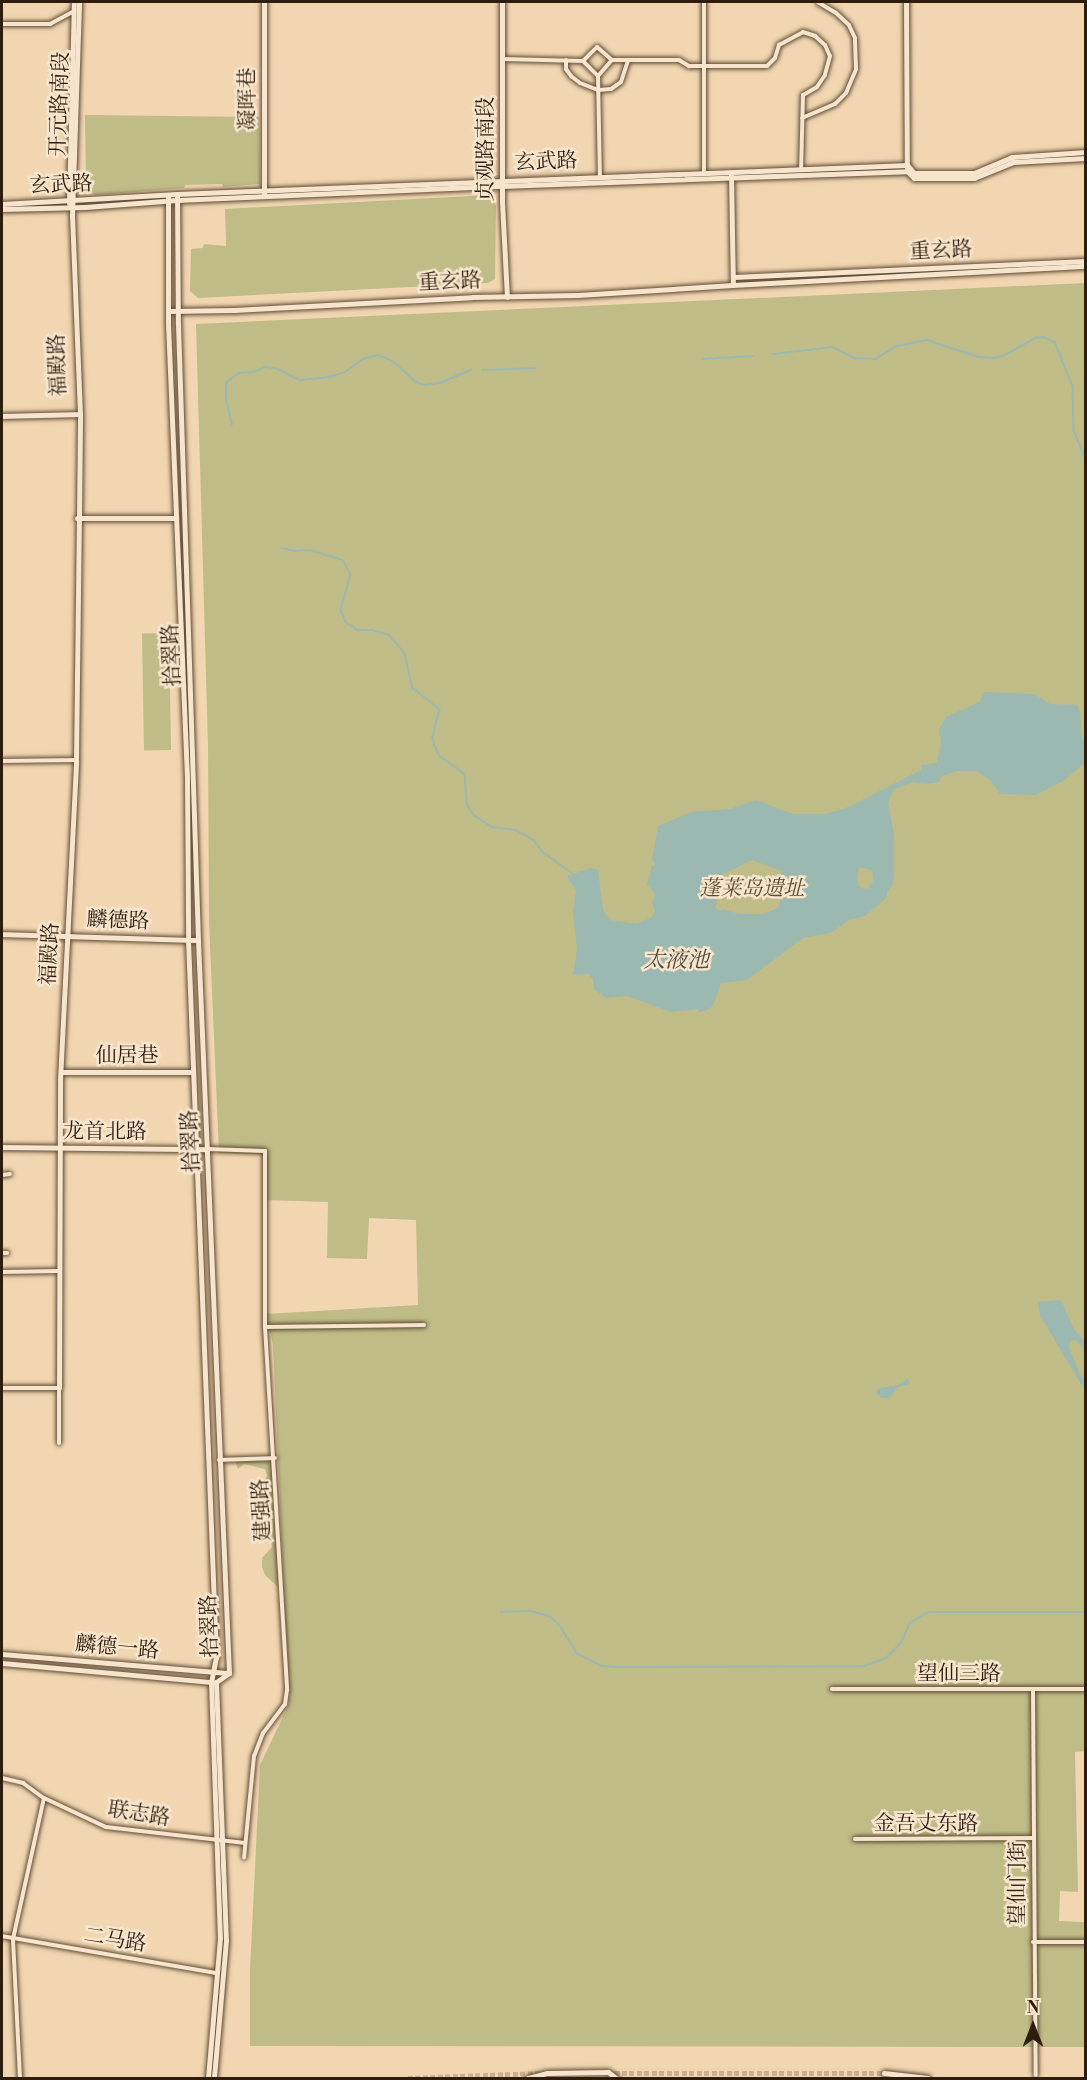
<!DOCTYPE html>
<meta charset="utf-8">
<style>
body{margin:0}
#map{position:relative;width:1087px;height:2080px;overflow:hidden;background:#f1d6b1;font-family:"Libre Bodoni","Noto Serif SC",serif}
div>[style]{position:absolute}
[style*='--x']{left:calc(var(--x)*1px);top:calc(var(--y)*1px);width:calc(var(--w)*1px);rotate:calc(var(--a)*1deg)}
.green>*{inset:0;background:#c0bc87;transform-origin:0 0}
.water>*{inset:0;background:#9bb8b1}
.stream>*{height:1.5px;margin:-0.75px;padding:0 0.75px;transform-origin:0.75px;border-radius:0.75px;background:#9bb8b1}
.secondary-tunnel>*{height:5px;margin-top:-2.5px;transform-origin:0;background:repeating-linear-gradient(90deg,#cab190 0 5px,transparent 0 7.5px)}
.roads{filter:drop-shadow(0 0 2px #5f4b35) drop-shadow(0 0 2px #5f4b35)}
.minor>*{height:4px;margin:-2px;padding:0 2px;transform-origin:2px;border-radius:2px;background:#f6e4cc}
.tertiary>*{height:5px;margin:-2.5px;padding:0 2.5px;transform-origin:2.5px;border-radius:2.5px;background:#f6e4cc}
.secondary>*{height:5px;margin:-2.5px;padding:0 2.5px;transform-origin:2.5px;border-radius:2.5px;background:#f6e4cc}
span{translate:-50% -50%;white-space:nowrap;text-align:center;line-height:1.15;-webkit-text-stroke:5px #f6e4cc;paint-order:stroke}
.street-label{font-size:21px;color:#2e1d0c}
.park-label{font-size:21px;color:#5a4d31;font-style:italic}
.water-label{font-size:22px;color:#4f4c3e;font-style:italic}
.frame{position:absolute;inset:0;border:3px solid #2e1d0c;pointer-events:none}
.north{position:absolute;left:1003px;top:1996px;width:60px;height:60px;-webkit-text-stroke:4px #f6e4cc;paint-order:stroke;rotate:0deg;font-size:16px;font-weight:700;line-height:24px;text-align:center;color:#2e1d0c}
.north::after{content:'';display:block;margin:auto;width:21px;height:27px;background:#2e1d0c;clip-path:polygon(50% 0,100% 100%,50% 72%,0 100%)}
</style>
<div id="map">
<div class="green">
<i style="clip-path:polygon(85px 115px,259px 117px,260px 184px,223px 187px,222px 184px,185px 185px,184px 188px,95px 195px,86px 186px)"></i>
<i style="clip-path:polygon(491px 195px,496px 206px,495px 279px,488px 283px,198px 298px,190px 291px,191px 249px,203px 248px,204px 244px,226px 246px,225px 209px)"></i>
<i style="clip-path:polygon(1085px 283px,1086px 1751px,1075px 1752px,1078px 1892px,1060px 1891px,1059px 1921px,1085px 1922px,1085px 2047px,250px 2046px,250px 1970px,260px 1765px,289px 1704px,273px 1345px,266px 1314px,418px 1305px,416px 1220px,369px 1218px,367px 1259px,327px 1258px,328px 1202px,264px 1200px,265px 1155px,219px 1153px,209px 922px,208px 745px,196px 324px)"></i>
<i style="left:169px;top:633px;width:117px;height:27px;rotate:89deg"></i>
<i style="clip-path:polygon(272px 1460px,274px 1500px,270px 1500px,263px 1490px,263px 1482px,267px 1476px,265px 1469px,244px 1464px,238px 1469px,235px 1461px)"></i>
<i style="clip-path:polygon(274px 1503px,279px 1588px,265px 1575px,262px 1567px,262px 1558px,272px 1547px,270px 1525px,264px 1513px)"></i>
</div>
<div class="water">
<i style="clip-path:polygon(evenodd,985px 692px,1034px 694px,1050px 704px,1077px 705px,1080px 711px,1081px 734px,1085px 743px,1085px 762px,1065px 780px,1036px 795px,1000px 794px,991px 781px,976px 771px,957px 771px,940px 777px,940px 782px,925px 784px,913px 782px,893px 790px,888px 803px,894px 835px,894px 871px,893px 884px,887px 892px,887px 897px,865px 916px,849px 920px,830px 933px,803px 938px,747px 980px,721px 983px,713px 1006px,705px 1011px,698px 1012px,698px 1009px,671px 1012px,627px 996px,606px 998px,594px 989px,593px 979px,588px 974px,573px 975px,577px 950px,573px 912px,576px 891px,567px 876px,591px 868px,598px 870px,603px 910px,610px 920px,637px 924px,652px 917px,655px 911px,652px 903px,655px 894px,647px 884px,652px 866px,655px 865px,652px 860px,658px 826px,691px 812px,730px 809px,756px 800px,793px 814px,825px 814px,844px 809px,921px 770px,921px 765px,937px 763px,941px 741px,939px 730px,946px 717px,979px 702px,985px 692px,752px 860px,781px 871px,787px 882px,778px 908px,763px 914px,739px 914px,723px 909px,720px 911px,715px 908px,717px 904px,711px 882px,715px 878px,752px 860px,985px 692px,859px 867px,872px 870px,873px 881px,868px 889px,859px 887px,857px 879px,859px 867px)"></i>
<i style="clip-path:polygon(evenodd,1061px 1300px,1074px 1329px,1085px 1342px,1085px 1391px,1040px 1315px,1038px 1302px,1061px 1300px,1076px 1340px,1082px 1346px,1085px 1358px,1083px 1377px,1081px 1377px,1069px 1348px,1070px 1341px,1076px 1340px)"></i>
<i style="clip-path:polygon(908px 1378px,909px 1384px,898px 1387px,889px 1398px,882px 1398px,876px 1393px,877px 1389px,898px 1385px)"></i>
</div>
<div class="stream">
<i style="--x:773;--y:354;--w:60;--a:-6.7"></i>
<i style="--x:833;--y:347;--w:25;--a:27"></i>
<i style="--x:855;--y:358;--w:21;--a:3"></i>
<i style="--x:876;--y:359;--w:24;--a:-33"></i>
<i style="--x:896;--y:346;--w:32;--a:-11"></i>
<i style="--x:927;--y:340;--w:55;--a:18.1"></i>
<i style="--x:979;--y:357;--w:13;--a:4"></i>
<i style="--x:992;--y:358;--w:11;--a:-10"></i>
<i style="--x:1003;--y:356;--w:37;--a:-29"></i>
<i style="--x:1035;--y:338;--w:8;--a:-7"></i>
<i style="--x:1043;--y:337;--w:13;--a:23"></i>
<i style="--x:1055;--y:342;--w:48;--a:67.8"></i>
<i style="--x:1073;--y:386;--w:44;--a:88.7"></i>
<i style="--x:1074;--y:430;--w:31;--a:68"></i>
<i style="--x:702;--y:359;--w:51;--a:-3.4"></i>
<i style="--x:482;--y:370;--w:54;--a:-2.1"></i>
<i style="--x:232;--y:425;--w:27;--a:-103"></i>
<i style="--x:226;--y:399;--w:16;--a:-90"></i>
<i style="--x:226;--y:383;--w:16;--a:-38"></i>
<i style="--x:239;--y:373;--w:16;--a:-4"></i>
<i style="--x:255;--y:372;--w:11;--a:-27"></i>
<i style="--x:265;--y:367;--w:11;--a:5"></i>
<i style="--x:276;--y:368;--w:27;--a:27"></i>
<i style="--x:300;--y:380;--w:29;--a:-6"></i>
<i style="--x:329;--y:377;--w:17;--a:-17"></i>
<i style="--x:345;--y:372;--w:22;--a:-36"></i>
<i style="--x:363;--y:359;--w:16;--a:-15"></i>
<i style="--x:378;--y:355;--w:16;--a:22"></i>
<i style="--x:393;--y:361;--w:31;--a:42"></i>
<i style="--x:416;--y:382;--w:9;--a:18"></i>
<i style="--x:425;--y:385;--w:15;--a:-8"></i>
<i style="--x:440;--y:383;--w:34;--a:-23"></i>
<i style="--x:283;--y:548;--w:12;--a:14"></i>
<i style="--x:295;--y:551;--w:15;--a:-4"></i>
<i style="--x:310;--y:550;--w:34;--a:17"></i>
<i style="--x:343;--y:560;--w:17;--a:62"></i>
<i style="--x:351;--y:575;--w:36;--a:106"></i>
<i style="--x:341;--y:610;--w:13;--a:67"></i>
<i style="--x:346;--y:622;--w:14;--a:34"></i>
<i style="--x:358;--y:630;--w:15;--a:0"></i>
<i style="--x:373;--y:630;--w:17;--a:17"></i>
<i style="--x:389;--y:635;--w:15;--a:48"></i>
<i style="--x:399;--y:646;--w:10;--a:53"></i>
<i style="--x:405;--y:654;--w:35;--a:77"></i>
<i style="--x:413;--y:688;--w:34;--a:38"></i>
<i style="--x:440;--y:709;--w:30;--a:104"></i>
<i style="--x:433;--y:738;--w:8;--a:76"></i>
<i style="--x:435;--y:746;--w:11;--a:63"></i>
<i style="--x:440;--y:756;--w:31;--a:36"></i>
<i style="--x:465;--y:774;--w:30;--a:86"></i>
<i style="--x:467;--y:804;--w:13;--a:58"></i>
<i style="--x:474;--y:815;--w:22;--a:34"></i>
<i style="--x:492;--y:827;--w:24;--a:7"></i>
<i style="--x:516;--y:830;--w:21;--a:29"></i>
<i style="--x:534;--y:840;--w:15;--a:53"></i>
<i style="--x:543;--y:852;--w:37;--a:36"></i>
<i style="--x:501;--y:1612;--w:29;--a:-2"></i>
<i style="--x:530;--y:1611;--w:21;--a:14"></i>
<i style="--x:550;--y:1616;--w:16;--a:45"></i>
<i style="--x:561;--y:1627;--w:32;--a:58"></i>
<i style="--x:578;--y:1654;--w:27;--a:27"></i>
<i style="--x:602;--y:1666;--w:13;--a:4"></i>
<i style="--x:615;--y:1667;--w:249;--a:-0.2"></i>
<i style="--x:864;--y:1666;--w:23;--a:-20"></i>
<i style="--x:886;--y:1658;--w:21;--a:-45"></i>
<i style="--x:901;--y:1643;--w:22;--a:-66"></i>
<i style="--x:910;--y:1623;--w:22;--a:-30"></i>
<i style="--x:929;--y:1612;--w:157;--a:0"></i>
</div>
<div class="secondary-tunnel">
<i style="--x:607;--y:2073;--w:277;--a:0"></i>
<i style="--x:408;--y:2078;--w:133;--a:-2.2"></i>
</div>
<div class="roads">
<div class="minor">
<i style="--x:704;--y:2;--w:171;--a:90"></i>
<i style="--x:2;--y:24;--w:48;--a:0"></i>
<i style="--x:50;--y:24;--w:27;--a:-28"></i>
<i style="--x:502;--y:59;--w:81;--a:1.4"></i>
<i style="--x:583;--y:61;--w:20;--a:-45"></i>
<i style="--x:597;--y:47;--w:20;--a:41"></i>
<i style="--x:612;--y:60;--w:67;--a:0"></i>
<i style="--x:679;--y:60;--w:12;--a:31"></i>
<i style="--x:689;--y:66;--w:78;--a:0"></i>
<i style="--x:767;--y:66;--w:11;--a:-45"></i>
<i style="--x:775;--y:58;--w:14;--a:-73"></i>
<i style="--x:779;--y:45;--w:27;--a:-28"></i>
<i style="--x:803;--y:32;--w:13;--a:18"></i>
<i style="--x:815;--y:36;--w:13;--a:42"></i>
<i style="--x:825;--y:45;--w:12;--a:66"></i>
<i style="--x:830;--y:56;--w:20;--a:105"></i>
<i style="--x:825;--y:75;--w:14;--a:124"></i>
<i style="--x:817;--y:87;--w:16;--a:150"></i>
<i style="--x:803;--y:95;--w:74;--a:91.5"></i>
<i style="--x:566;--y:60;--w:9;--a:90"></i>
<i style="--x:566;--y:69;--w:9;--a:54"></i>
<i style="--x:571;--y:76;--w:11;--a:38"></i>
<i style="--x:580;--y:83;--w:19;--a:21"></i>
<i style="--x:598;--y:90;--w:13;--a:-4"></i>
<i style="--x:611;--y:89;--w:12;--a:-35"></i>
<i style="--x:621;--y:82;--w:22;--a:-72"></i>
<i style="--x:583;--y:61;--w:21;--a:45"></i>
<i style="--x:598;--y:76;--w:101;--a:88.9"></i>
<i style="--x:598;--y:76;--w:21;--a:-49"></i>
<i style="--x:802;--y:118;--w:36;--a:-23"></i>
<i style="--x:835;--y:104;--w:16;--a:-45"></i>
<i style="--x:846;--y:93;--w:26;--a:-67"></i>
<i style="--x:856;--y:69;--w:31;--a:-92"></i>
<i style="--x:855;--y:38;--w:14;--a:-115"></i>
<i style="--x:849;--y:25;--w:18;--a:-137"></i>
<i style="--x:836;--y:13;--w:21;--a:-149"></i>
<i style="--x:2;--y:761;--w:74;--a:-0.8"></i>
<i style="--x:208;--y:1149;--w:57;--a:2"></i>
<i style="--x:265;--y:1151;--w:176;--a:90"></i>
<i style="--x:265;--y:1327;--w:364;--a:86.5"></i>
<i style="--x:287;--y:1690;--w:14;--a:98"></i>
<i style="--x:285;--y:1704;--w:36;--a:127"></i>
<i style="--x:263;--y:1733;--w:25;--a:111"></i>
<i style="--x:254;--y:1756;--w:102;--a:95.6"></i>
<i style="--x:2;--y:1175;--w:8;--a:-7"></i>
<i style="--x:2;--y:1253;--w:5;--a:0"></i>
<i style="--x:2;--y:1272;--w:57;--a:-1"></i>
<i style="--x:265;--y:1327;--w:159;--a:-0.7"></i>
<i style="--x:2;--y:1388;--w:57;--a:0"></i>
<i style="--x:59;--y:1388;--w:55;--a:90"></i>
<i style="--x:219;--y:1460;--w:56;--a:-2"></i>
<i style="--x:832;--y:1689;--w:254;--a:0"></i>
<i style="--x:1033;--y:1690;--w:385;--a:89.6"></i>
<i style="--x:2;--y:1778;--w:22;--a:13"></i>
<i style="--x:23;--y:1783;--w:26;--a:36"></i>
<i style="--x:44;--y:1798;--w:68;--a:25.1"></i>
<i style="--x:106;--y:1827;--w:140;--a:6.6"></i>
<i style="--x:855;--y:1839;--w:178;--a:-0.3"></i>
<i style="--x:2;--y:1936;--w:218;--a:9.8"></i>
<i style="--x:1033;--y:1942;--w:53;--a:0"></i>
<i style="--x:20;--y:2078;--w:139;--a:-92.9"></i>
<i style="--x:13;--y:1939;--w:144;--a:-77.6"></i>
</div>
<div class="tertiary">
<i style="--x:264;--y:2;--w:194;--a:90"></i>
<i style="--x:502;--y:2;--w:200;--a:90"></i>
<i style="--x:502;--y:202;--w:95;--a:87"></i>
<i style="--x:906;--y:2;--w:166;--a:89.7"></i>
<i style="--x:731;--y:175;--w:110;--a:89"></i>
<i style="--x:733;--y:285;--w:354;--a:-3.1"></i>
<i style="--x:69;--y:203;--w:201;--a:-88.6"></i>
<i style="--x:2;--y:204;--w:175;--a:-3.3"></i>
<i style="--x:177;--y:194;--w:731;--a:-2.27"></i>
<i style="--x:907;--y:165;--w:11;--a:49"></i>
<i style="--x:914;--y:173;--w:60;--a:0"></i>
<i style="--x:974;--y:173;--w:41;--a:-22.8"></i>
<i style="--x:1012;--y:157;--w:74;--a:-3.9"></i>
<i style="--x:2;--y:209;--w:83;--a:-1.4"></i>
<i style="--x:85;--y:207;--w:92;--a:-4.4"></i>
<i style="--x:177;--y:200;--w:325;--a:-2.5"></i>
<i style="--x:502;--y:186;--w:405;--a:-2.1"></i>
<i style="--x:907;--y:171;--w:10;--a:45"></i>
<i style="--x:914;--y:178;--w:60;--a:0"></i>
<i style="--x:974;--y:178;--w:42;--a:-22.3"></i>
<i style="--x:1013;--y:162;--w:73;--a:-3.1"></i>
<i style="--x:733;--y:277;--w:353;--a:-2.6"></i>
<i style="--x:168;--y:311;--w:66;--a:-0.9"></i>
<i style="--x:234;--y:310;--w:238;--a:-3.1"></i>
<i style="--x:472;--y:297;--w:106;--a:-1.1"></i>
<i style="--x:578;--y:295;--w:155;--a:-3.7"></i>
<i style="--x:2;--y:416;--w:78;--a:-1.5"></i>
<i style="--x:77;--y:518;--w:98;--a:0"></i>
<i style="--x:2;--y:934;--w:196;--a:1.8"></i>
<i style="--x:61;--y:1072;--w:132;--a:0"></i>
<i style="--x:2;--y:1147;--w:206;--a:0.6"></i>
<i style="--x:59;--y:1388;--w:308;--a:-89.8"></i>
<i style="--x:60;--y:1080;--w:320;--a:-87.1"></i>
<i style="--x:76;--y:760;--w:242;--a:-89.3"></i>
<i style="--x:79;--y:518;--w:104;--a:-89.4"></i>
<i style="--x:80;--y:414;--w:198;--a:-92.3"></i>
<i style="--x:72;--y:216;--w:214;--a:-88.1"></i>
<i style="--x:528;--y:2078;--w:20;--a:-15"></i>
<i style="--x:547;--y:2073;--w:61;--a:-0.9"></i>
<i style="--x:608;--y:2072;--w:10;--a:37"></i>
</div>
<div class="secondary">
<i style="--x:177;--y:194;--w:130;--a:89.6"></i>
<i style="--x:178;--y:324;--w:616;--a:88.14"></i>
<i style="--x:198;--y:940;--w:734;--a:87.58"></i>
<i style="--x:229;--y:1673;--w:16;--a:145"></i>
<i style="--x:216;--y:1682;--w:258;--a:87.8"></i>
<i style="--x:226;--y:1940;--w:139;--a:95"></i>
<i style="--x:168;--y:195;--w:129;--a:90"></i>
<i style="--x:168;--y:324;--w:454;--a:87.6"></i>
<i style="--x:187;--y:778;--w:162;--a:89.6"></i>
<i style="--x:188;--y:940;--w:718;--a:87.76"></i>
<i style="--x:216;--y:1657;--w:25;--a:101"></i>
<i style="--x:211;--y:1682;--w:256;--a:88"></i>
<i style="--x:220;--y:1938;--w:141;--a:94.9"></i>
<i style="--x:2;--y:1654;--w:226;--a:4.8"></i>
<i style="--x:2;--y:1663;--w:211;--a:5.2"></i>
<i style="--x:884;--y:2073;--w:44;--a:6.5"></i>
</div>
</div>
<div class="street-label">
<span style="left:248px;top:99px;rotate:-90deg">凝晖巷</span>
<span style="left:60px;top:104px;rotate:-88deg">开元路南段</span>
<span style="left:486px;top:149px;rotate:-90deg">贞观路南段</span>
<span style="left:546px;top:162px;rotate:-2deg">玄武路</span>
<span style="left:61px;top:185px;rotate:-2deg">玄武路</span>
<span style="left:941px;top:251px;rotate:-3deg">重玄路</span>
<span style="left:450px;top:282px;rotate:-3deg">重玄路</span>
<span style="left:58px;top:365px;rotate:-92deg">福殿路</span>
<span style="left:172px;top:655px;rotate:-93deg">拾翠路</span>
<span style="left:118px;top:921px;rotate:2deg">麟德路</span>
<span style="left:50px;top:954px;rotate:-87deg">福殿路</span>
<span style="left:127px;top:1056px">仙居巷</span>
<span style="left:105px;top:1132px">龙首北路</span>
<span style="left:191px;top:1141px;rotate:-93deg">拾翠路</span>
<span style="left:262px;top:1510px;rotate:-93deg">建强路</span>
<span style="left:210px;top:1626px;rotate:-92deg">拾翠路</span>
<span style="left:117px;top:1648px;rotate:5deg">麟德一路</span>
<span style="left:959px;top:1674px">望仙三路</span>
<span style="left:139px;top:1814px;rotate:9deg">联志路</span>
<span style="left:926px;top:1824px">金吾丈东路</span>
<span style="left:1018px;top:1883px;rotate:-90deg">望仙门街</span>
<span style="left:115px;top:1940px;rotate:9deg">二马路</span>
</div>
<div class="park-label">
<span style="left:752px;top:889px">蓬莱岛遗址</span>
</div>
<div class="water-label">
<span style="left:676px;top:961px">太液池</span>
</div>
<div class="frame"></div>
<div class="north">N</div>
</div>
